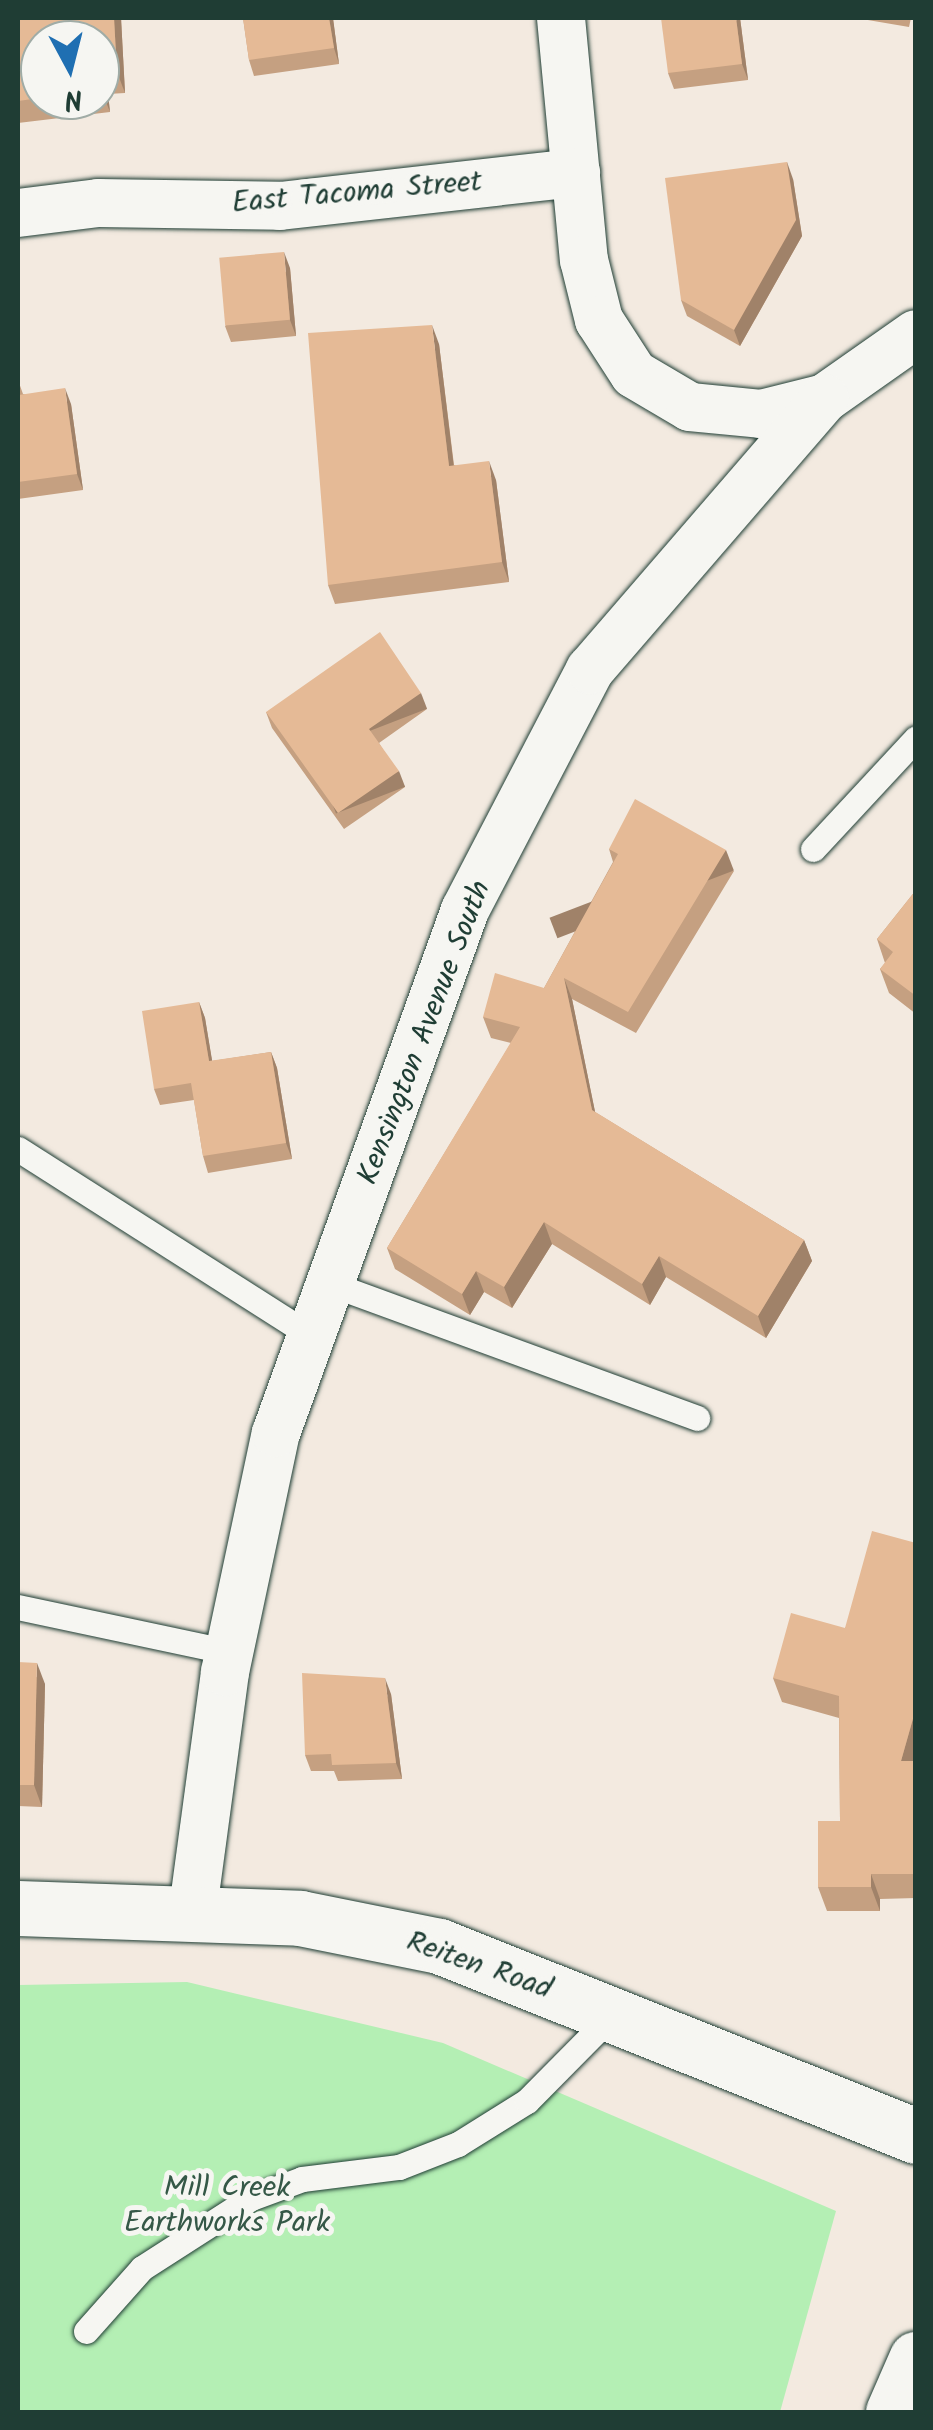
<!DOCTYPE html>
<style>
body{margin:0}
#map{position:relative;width:933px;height:2430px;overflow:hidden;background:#f3eae0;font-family:Kalam,sans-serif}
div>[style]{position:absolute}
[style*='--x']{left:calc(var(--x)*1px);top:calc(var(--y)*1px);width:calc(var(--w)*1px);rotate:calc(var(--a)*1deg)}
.green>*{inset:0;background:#b4efb4}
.roads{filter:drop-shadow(0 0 2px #1f3d34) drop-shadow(0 0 2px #1f3d34)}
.lane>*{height:25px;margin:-12.5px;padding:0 12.5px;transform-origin:12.5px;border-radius:12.5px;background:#f6f6f2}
.street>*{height:48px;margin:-24px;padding:0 24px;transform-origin:24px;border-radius:24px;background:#f6f6f2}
.secondary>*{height:55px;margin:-27.5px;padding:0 27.5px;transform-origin:27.5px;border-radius:27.5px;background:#f6f6f2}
.wall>*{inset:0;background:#c5a081}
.shaded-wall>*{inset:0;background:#a08269;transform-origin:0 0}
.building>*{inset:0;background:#e5ba96;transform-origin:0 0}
span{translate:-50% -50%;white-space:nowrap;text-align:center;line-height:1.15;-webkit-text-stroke:10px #f6f6f2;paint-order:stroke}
.street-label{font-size:30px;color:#1f3d34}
.park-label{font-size:30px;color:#355847}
.frame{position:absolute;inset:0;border:20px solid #1f3d34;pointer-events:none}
.north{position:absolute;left:20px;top:20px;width:100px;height:100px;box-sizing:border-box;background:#f6f6f2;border:2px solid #a0aca6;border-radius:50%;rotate:173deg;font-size:28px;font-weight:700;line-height:40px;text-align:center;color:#1f3d34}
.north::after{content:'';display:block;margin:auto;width:35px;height:45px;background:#1f6fb2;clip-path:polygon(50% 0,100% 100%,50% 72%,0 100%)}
</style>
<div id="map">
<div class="green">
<i style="clip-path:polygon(187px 1982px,443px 2043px,836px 2211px,780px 2412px,18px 2412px,18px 1985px)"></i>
</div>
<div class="roads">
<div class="lane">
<i style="--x:813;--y:849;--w:151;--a:-47.1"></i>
<i style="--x:18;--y:1149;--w:348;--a:32.5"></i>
<i style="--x:331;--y:1284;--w:390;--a:20.1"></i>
<i style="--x:18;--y:1607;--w:216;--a:12"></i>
<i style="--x:86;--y:2331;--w:84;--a:-48.4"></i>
<i style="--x:142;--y:2268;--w:130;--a:-32.7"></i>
<i style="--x:251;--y:2198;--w:54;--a:-20.4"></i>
<i style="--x:302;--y:2179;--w:98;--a:-7.1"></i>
<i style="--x:399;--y:2167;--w:63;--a:-21.3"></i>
<i style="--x:458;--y:2144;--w:81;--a:-31.9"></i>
<i style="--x:527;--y:2101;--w:122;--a:-45.3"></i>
</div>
<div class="street">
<i style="--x:561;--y:18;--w:243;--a:84.6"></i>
<i style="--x:584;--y:260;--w:62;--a:76"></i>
<i style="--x:599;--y:320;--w:64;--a:57.1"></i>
<i style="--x:634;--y:374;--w:65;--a:30.5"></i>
<i style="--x:690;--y:407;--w:71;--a:5.6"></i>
<i style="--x:761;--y:414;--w:66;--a:-14"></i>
<i style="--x:825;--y:398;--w:111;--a:-35.1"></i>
<i style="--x:18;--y:213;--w:81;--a:-7.1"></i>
<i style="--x:98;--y:203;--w:182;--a:0.9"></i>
<i style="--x:280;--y:206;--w:298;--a:-6.4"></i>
<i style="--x:193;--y:1909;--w:239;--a:-82.3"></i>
<i style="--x:225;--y:1672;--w:244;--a:-78"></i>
<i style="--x:276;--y:1433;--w:556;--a:-70.13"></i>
<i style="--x:465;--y:910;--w:271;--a:-62.5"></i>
<i style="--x:590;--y:670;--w:359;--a:-49.2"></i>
</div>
<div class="secondary">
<i style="--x:18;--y:1908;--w:282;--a:2"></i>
<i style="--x:300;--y:1918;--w:142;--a:11.4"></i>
<i style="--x:439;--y:1946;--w:513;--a:21.72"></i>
<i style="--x:893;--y:2412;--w:58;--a:-66.5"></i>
</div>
</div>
<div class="wall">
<i style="clip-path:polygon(evenodd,18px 18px,121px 18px,125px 93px,108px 94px,110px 112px,18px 123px,18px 18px,40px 40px,100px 40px,100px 100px,40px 100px,40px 40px)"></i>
<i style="clip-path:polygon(243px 18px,342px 18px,333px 19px,339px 64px,254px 76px,249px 60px)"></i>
<i style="clip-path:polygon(740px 18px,748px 80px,674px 89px,668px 73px)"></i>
<i style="clip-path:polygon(856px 18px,911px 18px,909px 27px)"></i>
<i style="clip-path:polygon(793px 179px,802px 236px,740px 346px,687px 316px,681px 300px)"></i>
<i style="clip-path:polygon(290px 268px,296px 336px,231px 342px,225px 326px)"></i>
<i style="clip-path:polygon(439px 344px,454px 465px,496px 480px,509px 582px,335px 604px,328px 585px)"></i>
<i style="clip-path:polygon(18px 380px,23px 394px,71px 404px,83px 490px,18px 499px)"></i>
<i style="clip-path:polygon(427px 709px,379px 743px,405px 787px,344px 829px,272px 728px,266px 712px)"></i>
<i style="clip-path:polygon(609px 849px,734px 871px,636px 1033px,572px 999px,595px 1112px,804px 1240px,812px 1261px,766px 1338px,666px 1277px,650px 1305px,552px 1244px,512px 1308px,484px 1292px,470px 1315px,395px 1269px,387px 1248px,511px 1043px,491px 1038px,483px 1017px,544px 988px,613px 862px)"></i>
<i style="clip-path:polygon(916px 890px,916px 1014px,889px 993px,880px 969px,885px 963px,877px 939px)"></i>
<i style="clip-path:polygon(199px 1002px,205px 1018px,212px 1061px,271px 1052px,277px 1068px,292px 1159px,208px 1173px,203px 1156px,194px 1100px,160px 1105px,154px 1089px)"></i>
<i style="clip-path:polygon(916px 1543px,916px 1898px,880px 1899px,880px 1911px,827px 1911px,818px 1887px,840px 1821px,839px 1718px,782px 1702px,773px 1678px,845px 1628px)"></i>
<i style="clip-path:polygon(18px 1662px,45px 1684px,42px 1807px,18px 1806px)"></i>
<i style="clip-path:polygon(391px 1694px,402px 1779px,338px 1781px,334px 1771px,311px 1771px,305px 1755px)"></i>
</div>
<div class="shaded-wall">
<i style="clip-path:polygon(114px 18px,121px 18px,125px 93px,117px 72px)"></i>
<i style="clip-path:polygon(329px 18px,333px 18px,339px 64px,334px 48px)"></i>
<i style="clip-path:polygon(736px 18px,740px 18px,748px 80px,742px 64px)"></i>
<i style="clip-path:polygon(100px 73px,108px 94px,110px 112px,102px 92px)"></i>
<i style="clip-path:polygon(787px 162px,793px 179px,802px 236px,740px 346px,734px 330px)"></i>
<i style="clip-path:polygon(284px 252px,290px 268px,296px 336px,290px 320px)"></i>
<i style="clip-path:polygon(432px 325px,439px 344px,456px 485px,449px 466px)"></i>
<i style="clip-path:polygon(65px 388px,71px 404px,83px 490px,77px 474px)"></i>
<i style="clip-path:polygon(489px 461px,496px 480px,509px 582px,502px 562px)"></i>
<i style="left:421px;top:693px;width:17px;height:63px;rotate:69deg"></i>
<i style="left:399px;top:771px;width:17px;height:74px;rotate:69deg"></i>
<i style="left:726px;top:850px;width:22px;height:189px;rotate:69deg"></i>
<i style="clip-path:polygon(564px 978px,572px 999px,599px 1131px,592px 1110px)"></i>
<i style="clip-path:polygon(199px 1002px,205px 1018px,215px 1078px,209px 1061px)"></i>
<i style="clip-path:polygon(271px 1052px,277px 1068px,292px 1159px,286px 1143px)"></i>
<i style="clip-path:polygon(544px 1222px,552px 1244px,512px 1308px,504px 1287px)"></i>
<i style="clip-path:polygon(804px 1240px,812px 1261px,766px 1338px,758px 1316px)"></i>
<i style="clip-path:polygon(659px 1256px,666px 1277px,650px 1305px,642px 1284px)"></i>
<i style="clip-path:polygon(476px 1271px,484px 1292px,470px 1315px,462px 1294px)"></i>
<i style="clip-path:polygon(37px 1663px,45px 1684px,42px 1807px,34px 1785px)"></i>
<i style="clip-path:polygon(385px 1678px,391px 1694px,402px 1779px,396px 1763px)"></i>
<i style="clip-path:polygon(916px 1708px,916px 1764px,901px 1761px)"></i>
<i style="clip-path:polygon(871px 1874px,880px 1899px,880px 1911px,871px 1887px)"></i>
</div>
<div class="building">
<i style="clip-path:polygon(18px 18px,114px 18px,117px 72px,100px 73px,102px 92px,100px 92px,100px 40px,40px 40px,40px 98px,18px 101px)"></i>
<i style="clip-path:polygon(243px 18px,329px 18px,334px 48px,249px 60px)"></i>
<i style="clip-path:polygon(661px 18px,736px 18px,742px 64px,668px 73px)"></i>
<i style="clip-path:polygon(787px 162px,796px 220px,734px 330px,681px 300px,665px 178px)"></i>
<i style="left:284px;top:252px;width:68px;height:65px;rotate:85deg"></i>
<i style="clip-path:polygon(432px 325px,449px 466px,489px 461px,502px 562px,328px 585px,308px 333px)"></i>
<i style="clip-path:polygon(18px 380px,19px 395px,65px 388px,77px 474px,18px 482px)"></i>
<i style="clip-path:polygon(380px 632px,421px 693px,369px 729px,399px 771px,338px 813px,266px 712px)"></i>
<i style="clip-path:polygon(635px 799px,726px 850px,628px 1012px,564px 978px,592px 1110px,804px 1240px,758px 1316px,659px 1256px,642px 1284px,544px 1222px,504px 1287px,476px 1271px,462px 1294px,387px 1248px,520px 1027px,483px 1017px,495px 973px,544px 988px,618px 854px,609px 849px)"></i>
<i style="clip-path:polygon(916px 890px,916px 996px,880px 969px,893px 952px,877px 939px)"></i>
<i style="clip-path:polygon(199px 1002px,209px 1061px,271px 1052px,286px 1143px,203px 1156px,191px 1083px,154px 1089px,142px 1011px)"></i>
<i style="clip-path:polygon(872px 1531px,916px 1543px,916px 1708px,901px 1761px,916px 1761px,916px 1874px,871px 1874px,871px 1887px,818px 1887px,818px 1821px,840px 1821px,839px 1696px,773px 1678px,791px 1613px,845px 1628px)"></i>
<i style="clip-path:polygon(18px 1662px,37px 1663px,34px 1785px,18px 1785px)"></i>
<i style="clip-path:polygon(302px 1673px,385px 1678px,396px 1763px,332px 1765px,331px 1754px,305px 1755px)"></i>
</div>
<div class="street-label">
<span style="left:357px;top:193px;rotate:-5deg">East Tacoma Street</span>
<span style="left:425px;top:1033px;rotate:-69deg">Kensington Avenue South</span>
<span style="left:479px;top:1966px;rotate:19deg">Reiten Road</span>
</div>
<div class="park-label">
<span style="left:227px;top:2205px">Mill Creek<br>Earthworks Park</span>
</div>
<div class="frame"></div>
<div class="north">N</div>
</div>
